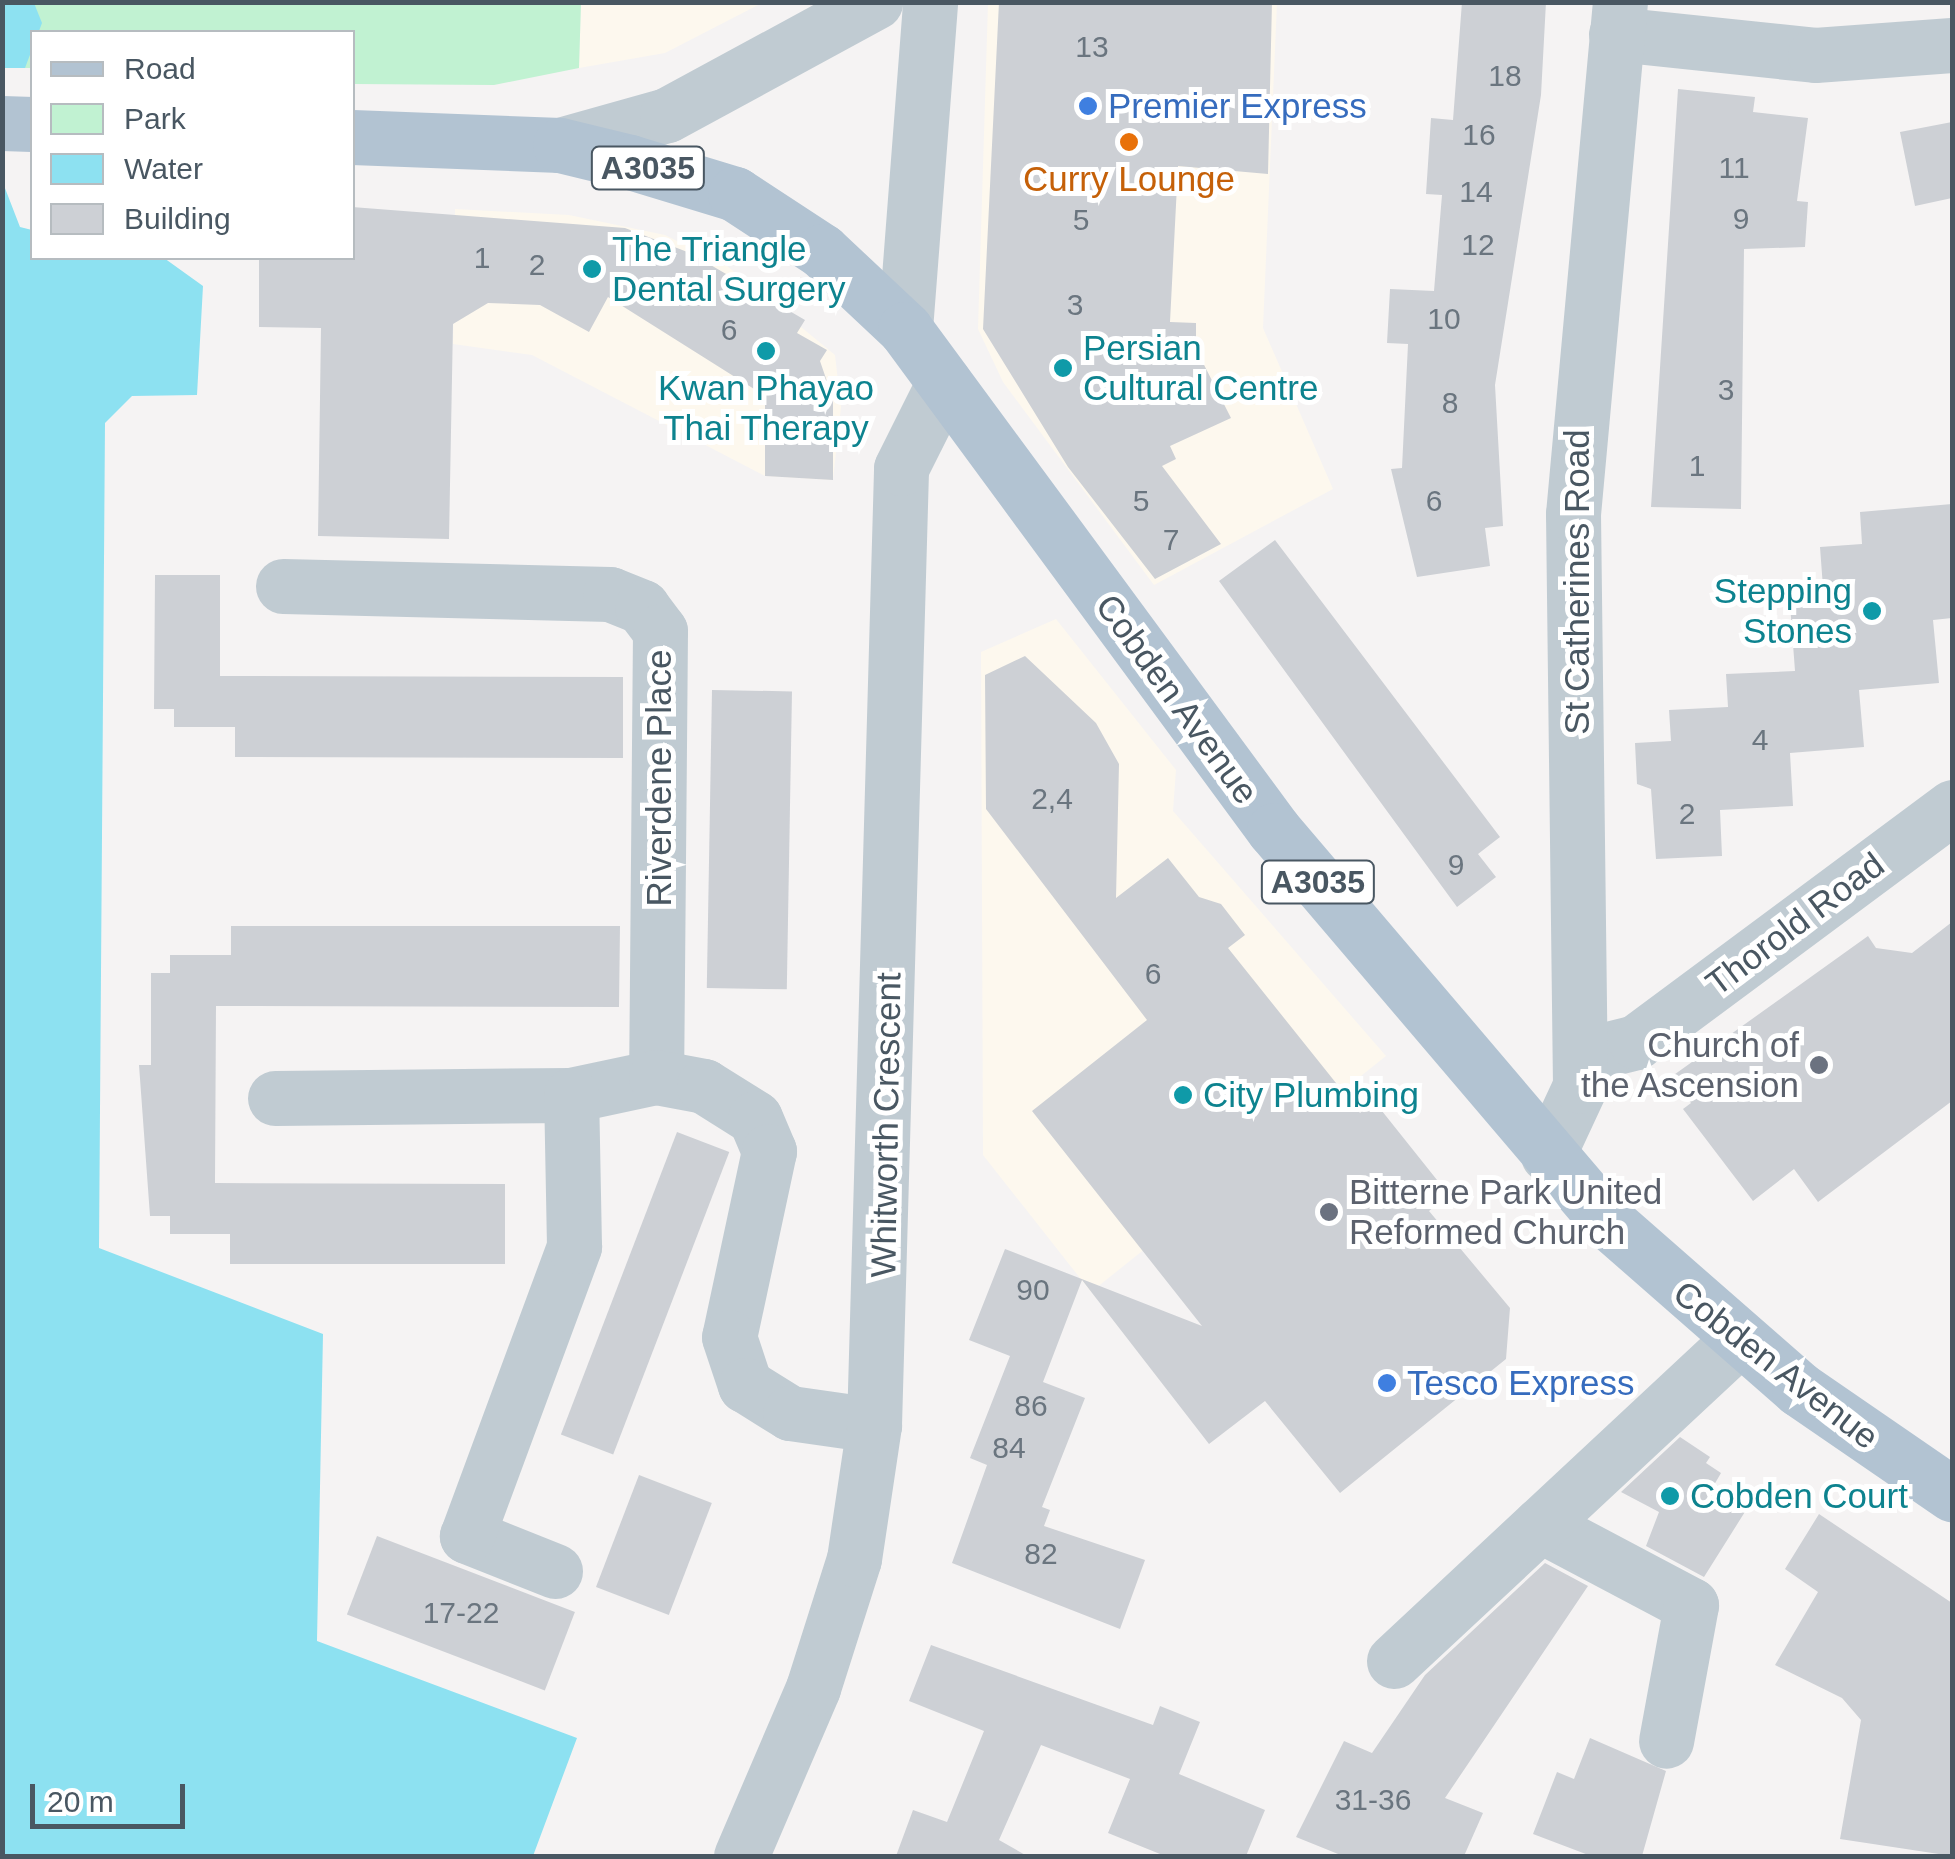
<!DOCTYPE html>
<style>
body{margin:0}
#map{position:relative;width:1955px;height:1859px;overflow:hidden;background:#f5f3f3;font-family:Arial,sans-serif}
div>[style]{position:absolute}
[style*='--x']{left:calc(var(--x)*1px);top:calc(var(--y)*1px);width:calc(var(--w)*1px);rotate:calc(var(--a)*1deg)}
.commercial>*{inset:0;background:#fdf8ee}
.green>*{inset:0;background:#c1f2d2}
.water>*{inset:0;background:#8de1f1}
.building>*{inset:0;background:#cdd0d5;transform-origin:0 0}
.minor>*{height:55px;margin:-27.5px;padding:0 27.5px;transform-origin:27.5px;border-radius:27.5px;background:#c0cbd2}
.primary>*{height:55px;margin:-27.5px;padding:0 27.5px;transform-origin:27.5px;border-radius:27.5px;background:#b2c3d2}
.dots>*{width:28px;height:28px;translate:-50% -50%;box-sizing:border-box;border:5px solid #fff;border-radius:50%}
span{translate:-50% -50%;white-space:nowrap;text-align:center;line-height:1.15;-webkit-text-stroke:10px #fff;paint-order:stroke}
.number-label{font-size:30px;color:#6a757f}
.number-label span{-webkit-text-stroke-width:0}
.shield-label span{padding:2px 8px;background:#fff;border:2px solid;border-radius:8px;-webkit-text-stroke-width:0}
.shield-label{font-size:32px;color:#495762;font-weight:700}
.shop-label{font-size:35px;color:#366cbe}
.left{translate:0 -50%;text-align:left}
.food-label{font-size:35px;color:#c56008}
.culture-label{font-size:35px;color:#0d838f}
.right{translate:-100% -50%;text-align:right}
.street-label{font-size:35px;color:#495762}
.worship-label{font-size:35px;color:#5b616d}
.frame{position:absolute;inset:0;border:5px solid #495762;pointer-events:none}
.legend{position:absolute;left:30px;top:30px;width:325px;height:230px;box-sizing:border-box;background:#fff;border:2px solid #b6bcc0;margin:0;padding:12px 18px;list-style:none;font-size:30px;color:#495762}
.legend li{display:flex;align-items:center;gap:20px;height:50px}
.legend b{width:50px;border:2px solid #b6bcc0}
.scale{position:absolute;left:30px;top:1784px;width:155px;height:45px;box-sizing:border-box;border:5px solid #495762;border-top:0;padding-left:12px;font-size:30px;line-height:35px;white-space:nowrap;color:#495762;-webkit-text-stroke:8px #fff;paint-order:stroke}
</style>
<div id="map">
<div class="commercial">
<i style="clip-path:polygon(581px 3px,581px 2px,762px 3px,665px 53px,579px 68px)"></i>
<i style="clip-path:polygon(988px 3px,1277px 3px,1263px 328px,1333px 489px,1154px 585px,1003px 382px,978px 329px)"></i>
<i style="clip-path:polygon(455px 209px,569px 215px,665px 235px,727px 266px,835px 355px,841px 407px,833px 480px,765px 476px,532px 355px,453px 344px)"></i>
<i style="clip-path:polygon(1056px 619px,1176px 770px,1173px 811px,1386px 1056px,1091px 1292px,983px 1155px,981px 652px)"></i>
</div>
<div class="green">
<i style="clip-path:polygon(2px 3px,581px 3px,579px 68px,494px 85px,353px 84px,352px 32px,32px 32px,32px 68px,3px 68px)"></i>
</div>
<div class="water">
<i style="clip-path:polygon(2px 3px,34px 3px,42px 23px,25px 68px,3px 68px)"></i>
<i style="clip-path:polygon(3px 183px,20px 227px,32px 230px,32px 258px,164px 258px,203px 286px,197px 395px,132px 396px,105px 423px,99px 1248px,323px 1334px,317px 1641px,577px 1738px,533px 1856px,3px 1856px)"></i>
</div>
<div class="building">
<i style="clip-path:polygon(999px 2px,1272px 2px,1268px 174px,1178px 166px,1170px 322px,1196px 323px,1196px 349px,1231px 418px,1170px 446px,1176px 459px,1162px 466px,1221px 544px,1155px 579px,1068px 467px,983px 329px)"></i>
<i style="clip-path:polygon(1462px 2px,1546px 2px,1541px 95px,1495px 385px,1503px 526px,1485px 528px,1490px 566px,1417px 577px,1391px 469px,1402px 468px,1408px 344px,1387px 343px,1390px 289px,1434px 291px,1442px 195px,1426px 194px,1431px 118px,1453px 120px)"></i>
<i style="clip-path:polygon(1678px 89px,1755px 97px,1753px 112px,1808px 118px,1797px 201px,1808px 202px,1805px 247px,1744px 249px,1741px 509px,1651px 507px)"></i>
<i style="clip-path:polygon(1952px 122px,1952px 198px,1915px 206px,1900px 132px)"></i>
<i style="clip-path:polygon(352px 207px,625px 228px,690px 253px,805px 320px,797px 333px,827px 350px,820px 361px,833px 399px,833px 480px,765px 476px,765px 396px,608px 297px,589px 332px,540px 305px,488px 303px,453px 324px,449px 539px,318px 536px,321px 328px,259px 327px,259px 258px,352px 258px)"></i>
<i style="clip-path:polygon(1952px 504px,1952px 618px,1933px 620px,1939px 683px,1859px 690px,1864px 747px,1790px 753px,1793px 806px,1720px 810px,1722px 856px,1656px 859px,1651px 789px,1637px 784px,1635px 743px,1671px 741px,1669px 710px,1728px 707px,1726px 674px,1795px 671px,1790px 604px,1824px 601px,1820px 547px,1862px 544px,1860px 512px)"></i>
<i style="clip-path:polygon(1275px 540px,1500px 837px,1478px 854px,1496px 877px,1457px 907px,1219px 581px)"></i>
<i style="clip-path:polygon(155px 575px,220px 575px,220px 676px,623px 677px,623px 758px,235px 757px,235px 727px,174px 727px,174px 709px,154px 709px)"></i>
<i style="clip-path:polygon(1025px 656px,1096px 723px,1119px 764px,1116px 898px,1168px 858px,1199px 897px,1221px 904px,1245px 935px,1228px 948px,1360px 1113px,1374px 1101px,1449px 1195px,1429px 1211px,1510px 1308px,1506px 1359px,1340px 1493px,1265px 1401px,1209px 1444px,1082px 1280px,1043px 1382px,1085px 1398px,1042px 1507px,1050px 1510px,1044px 1526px,1145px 1560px,1120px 1629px,952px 1563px,987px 1465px,970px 1458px,1010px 1356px,969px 1340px,1005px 1249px,1202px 1326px,1032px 1111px,1147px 1020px,986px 809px,985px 675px)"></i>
<i style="left:712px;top:690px;width:80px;height:298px;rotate:1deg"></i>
<i style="clip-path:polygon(1952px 922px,1952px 1101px,1818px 1202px,1794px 1169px,1753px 1201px,1683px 1109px,1691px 1103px,1671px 1077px,1868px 936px,1876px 948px,1912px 953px)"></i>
<i style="clip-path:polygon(231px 926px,620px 926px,619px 1007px,216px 1006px,215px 1183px,505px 1184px,505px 1264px,230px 1264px,230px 1234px,170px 1234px,170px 1216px,150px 1216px,139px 1065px,151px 1065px,151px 973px,170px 973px,170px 955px,231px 955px)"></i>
<i style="left:677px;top:1132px;width:56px;height:324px;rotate:21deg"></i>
<i style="clip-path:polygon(1680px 1437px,1710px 1457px,1706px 1463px,1721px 1473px,1714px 1485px,1748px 1507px,1704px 1577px,1646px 1546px,1659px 1512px,1621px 1492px)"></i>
<i style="left:639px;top:1475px;width:78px;height:120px;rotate:21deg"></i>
<i style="clip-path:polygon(1819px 1514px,1952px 1603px,1952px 1856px,1840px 1839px,1861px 1720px,1842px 1698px,1775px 1665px,1818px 1592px,1785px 1569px)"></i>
<i style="left:377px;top:1536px;width:212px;height:84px;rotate:21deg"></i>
<i style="clip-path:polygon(1545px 1563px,1588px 1586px,1445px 1798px,1483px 1813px,1464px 1856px,1343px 1856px,1296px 1837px,1344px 1741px,1372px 1753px,1425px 1675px)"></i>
<i style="clip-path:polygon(931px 1645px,1153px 1725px,1160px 1706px,1200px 1722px,1179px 1774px,1265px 1810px,1246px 1856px,1165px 1856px,1108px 1833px,1130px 1779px,1041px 1745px,999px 1840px,1027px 1856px,896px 1856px,913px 1810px,947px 1822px,984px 1731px,909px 1701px)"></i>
<i style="clip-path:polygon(1590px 1738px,1666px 1771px,1642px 1856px,1591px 1856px,1533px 1834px,1557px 1772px,1574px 1779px)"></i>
</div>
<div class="minor">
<i style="--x:1616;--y:34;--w:200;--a:6"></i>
<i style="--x:1815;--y:55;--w:137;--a:-4.2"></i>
<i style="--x:560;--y:145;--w:111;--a:-15.7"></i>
<i style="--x:667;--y:115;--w:237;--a:-28.5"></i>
<i style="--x:905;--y:329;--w:328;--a:-85.6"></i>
<i style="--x:283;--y:586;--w:327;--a:1.4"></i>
<i style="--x:610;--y:594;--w:35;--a:22"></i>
<i style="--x:642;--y:607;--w:30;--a:53"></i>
<i style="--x:660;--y:631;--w:446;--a:90.5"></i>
<i style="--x:1580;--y:1056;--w:58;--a:-14"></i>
<i style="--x:1636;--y:1042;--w:394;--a:-36.6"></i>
<i style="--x:275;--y:1098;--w:296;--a:-0.6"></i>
<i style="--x:571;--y:1095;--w:87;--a:-12"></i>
<i style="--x:656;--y:1077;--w:49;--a:10.6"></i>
<i style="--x:704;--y:1086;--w:60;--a:32.1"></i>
<i style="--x:755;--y:1118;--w:36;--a:67"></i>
<i style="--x:769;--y:1151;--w:190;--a:102.1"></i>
<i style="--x:729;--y:1337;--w:51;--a:71.6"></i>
<i style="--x:745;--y:1385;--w:53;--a:31.9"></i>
<i style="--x:790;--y:1413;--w:85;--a:8.1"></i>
<i style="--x:1548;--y:1155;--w:76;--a:-65.1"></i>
<i style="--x:1580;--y:1086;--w:572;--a:-90.7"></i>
<i style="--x:1573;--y:514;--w:514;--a:-84.76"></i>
<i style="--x:1540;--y:1525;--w:171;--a:27.9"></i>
<i style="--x:1691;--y:1605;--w:138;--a:100.4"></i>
<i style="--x:555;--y:1571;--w:95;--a:-158.3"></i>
<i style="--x:467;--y:1536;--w:309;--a:-69.7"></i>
<i style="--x:574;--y:1246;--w:151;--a:-91.1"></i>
<i style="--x:1394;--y:1661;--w:471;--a:-43"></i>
<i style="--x:741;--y:1856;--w:183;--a:-66.8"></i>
<i style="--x:813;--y:1688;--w:135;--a:-72.4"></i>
<i style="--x:854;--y:1559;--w:135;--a:-81.5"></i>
<i style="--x:874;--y:1425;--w:957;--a:-88.38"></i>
<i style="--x:901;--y:468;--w:96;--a:-63.4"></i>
</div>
<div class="primary">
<i style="--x:2;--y:123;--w:30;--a:2"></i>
<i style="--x:352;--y:137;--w:208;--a:2.2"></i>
<i style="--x:560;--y:145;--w:72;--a:13.7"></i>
<i style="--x:630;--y:162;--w:110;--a:16.9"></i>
<i style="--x:735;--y:194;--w:104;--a:33.2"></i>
<i style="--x:822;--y:251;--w:114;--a:43.2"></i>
<i style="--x:905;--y:329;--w:622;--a:53.63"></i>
<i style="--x:1274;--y:830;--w:512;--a:49.59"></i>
<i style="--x:1606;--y:1220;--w:257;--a:41.2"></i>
<i style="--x:1799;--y:1389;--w:186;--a:34.5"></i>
</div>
<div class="dots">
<i style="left:1088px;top:106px;background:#3f7fe0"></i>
<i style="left:1129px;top:142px;background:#e8710a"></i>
<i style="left:592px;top:269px;background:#0f9aa8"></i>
<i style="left:766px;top:351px;background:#0f9aa8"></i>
<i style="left:1063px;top:368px;background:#0f9aa8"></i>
<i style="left:1872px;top:611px;background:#0f9aa8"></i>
<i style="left:1819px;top:1065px;background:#6b7280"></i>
<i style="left:1183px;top:1095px;background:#0f9aa8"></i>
<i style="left:1329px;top:1212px;background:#6b7280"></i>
<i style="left:1387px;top:1383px;background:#3f7fe0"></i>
<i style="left:1670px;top:1496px;background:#0f9aa8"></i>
</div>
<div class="number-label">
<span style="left:1092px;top:47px">13</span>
<span style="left:1505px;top:76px">18</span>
<span style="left:1479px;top:135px">16</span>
<span style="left:1734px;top:168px">11</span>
<span style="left:1476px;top:192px">14</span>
<span style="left:1741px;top:219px">9</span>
<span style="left:1081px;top:220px">5</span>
<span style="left:1478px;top:245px">12</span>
<span style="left:482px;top:258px">1</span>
<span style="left:537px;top:265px">2</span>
<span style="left:1075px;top:305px">3</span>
<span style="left:1444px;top:319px">10</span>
<span style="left:729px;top:330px">6</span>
<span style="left:1726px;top:390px">3</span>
<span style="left:1450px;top:403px">8</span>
<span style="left:1697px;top:466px">1</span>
<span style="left:1141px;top:501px">5</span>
<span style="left:1434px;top:501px">6</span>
<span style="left:1171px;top:540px">7</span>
<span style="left:1760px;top:740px">4</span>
<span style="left:1052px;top:799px">2,4</span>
<span style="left:1687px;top:814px">2</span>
<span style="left:1456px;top:865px">9</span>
<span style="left:1153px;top:974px">6</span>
<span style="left:1033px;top:1290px">90</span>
<span style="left:1031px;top:1406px">86</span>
<span style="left:1009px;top:1448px">84</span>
<span style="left:1041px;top:1554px">82</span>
<span style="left:461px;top:1613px">17-22</span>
<span style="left:1373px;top:1800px">31-36</span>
</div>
<div class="shield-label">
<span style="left:648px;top:168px">A3035</span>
<span style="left:1318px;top:882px">A3035</span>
</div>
<div class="shop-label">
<span class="left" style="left:1108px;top:106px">Premier Express</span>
<span class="left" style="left:1407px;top:1383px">Tesco Express</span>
</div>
<div class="food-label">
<span style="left:1129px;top:179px">Curry Lounge</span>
</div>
<div class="culture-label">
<span class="left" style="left:612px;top:269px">The Triangle<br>Dental Surgery</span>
<span class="left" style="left:1083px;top:368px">Persian<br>Cultural Centre</span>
<span style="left:766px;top:408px">Kwan Phayao<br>Thai Therapy</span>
<span class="right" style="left:1852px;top:611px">Stepping<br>Stones</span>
<span class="left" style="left:1203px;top:1095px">City Plumbing</span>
<span class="left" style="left:1690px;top:1496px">Cobden Court</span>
</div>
<div class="street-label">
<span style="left:1577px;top:582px;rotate:-90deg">St Catherines Road</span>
<span style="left:1177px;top:699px;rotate:54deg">Cobden Avenue</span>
<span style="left:659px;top:778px;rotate:-90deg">Riverdene Place</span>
<span style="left:1795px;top:924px;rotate:-37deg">Thorold Road</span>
<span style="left:886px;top:1125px;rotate:-89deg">Whitworth Crescent</span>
<span style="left:1776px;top:1365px;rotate:38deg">Cobden Avenue</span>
</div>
<div class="worship-label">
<span class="right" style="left:1799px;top:1065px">Church of<br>the Ascension</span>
<span class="left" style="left:1349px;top:1212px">Bitterne Park United<br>Reformed Church</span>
</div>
<div class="frame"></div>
<ul class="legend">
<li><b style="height:12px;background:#b2c3d2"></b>Road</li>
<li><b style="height:28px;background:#c1f2d2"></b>Park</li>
<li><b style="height:28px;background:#8de1f1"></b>Water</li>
<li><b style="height:28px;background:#cdd0d5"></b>Building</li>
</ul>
<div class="scale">20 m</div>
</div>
